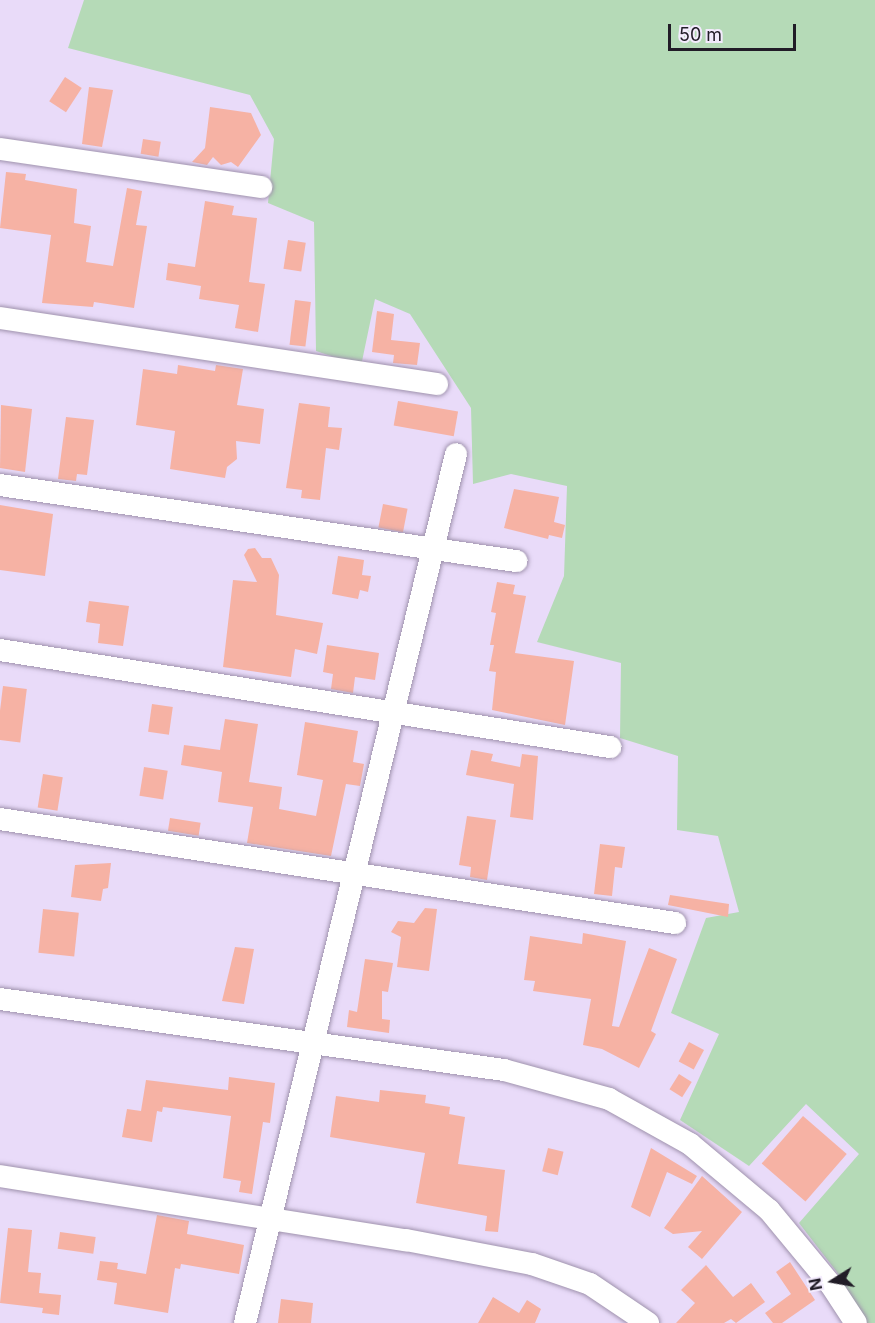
<!DOCTYPE html>
<style>
body{margin:0}
#map{position:relative;width:875px;height:1323px;overflow:hidden;background:#e9dbf9;font-family:Inter,sans-serif}
div>[style]{position:absolute}
[style*='--x']{left:calc(var(--x)*1px);top:calc(var(--y)*1px);width:calc(var(--w)*1px);rotate:calc(var(--a)*1deg)}
.green>*{inset:0;background:#b5dab7}
.building>*{inset:0;background:#f6b2a4;transform-origin:0 0}
.roads{filter:drop-shadow(0 0 2px #9f92ad) drop-shadow(0 0 2px #9f92ad)}
.minor>*{height:22px;margin:-11px;padding:0 11px;transform-origin:11px;border-radius:11px;background:#fff}
span{translate:-50% -50%;white-space:nowrap;text-align:center;line-height:1.15;-webkit-text-stroke:4.5px #f3ebfd;paint-order:stroke}
.north{position:absolute;left:803px;top:1251px;width:60px;height:60px;-webkit-text-stroke:4px #f3ebfd;paint-order:stroke;rotate:259deg;font-size:16px;font-weight:700;line-height:24px;text-align:center;color:#211c27}
.north::after{content:'';display:block;margin:auto;width:21px;height:27px;background:#211c27;clip-path:polygon(50% 0,100% 100%,50% 72%,0 100%)}
.scale{position:absolute;left:668px;top:24px;width:128px;height:27px;box-sizing:border-box;border:3px solid #211c27;border-top:0;padding-left:8px;font-size:18px;line-height:21px;white-space:nowrap;color:#211c27;-webkit-text-stroke:4px #f3ebfd;paint-order:stroke}
</style>
<div id="map">
<div class="green">
<i style="clip-path:polygon(84px 0,875px 0,875px 1323px,867px 1323px,836px 1271px,799px 1223px,859px 1154px,806px 1104px,749px 1166px,680px 1120px,719px 1034px,671px 1013px,706px 918px,739px 912px,718px 836px,677px 830px,678px 756px,620px 738px,621px 663px,537px 642px,564px 576px,567px 486px,511px 474px,473px 484px,471px 408px,410px 314px,375px 299px,361px 366px,316px 351px,314px 222px,268px 203px,274px 139px,250px 95px,68px 48px)"></i>
</div>
<div class="building">
<i style="left:65px;top:77px;width:20px;height:29px;rotate:33deg"></i>
<i style="clip-path:polygon(89px 87px,113px 90px,102px 147px,82px 144px)"></i>
<i style="clip-path:polygon(210px 107px,251px 113px,261px 135px,238px 167px,231px 162px,221px 165px,213px 157px,207px 165px,192px 162px,205px 148px)"></i>
<i style="left:143px;top:139px;width:18px;height:15px;rotate:9deg"></i>
<i style="clip-path:polygon(6px 172px,26px 174px,25px 180px,77px 189px,74px 223px,91px 226px,86px 262px,113px 266px,127px 188px,142px 191px,136px 225px,147px 226px,134px 308px,94px 302px,93px 307px,42px 303px,51px 235px,0 228px)"></i>
<i style="clip-path:polygon(205px 201px,234px 206px,232px 215px,257px 218px,249px 282px,265px 284px,258px 332px,235px 328px,239px 305px,199px 299px,201px 286px,166px 280px,168px 263px,195px 267px)"></i>
<i style="left:288px;top:240px;width:18px;height:29px;rotate:9deg"></i>
<i style="left:295px;top:300px;width:16px;height:45px;rotate:7deg"></i>
<i style="clip-path:polygon(377px 311px,394px 314px,391px 340px,420px 343px,417px 365px,393px 363px,394px 355px,372px 352px)"></i>
<i style="clip-path:polygon(178px 365px,215px 371px,216px 365px,243px 369px,237px 405px,264px 409px,260px 444px,236px 441px,237px 459px,227px 467px,225px 478px,170px 469px,175px 431px,136px 425px,143px 369px,177px 374px)"></i>
<i style="left:398px;top:401px;width:61px;height:25px;rotate:10deg"></i>
<i style="clip-path:polygon(299px 403px,330px 407px,328px 427px,342px 428px,339px 450px,326px 448px,320px 500px,301px 498px,302px 490px,286px 488px)"></i>
<i style="clip-path:polygon(1px 405px,32px 409px,25px 472px,0 468px)"></i>
<i style="clip-path:polygon(66px 417px,94px 420px,87px 475px,77px 474px,76px 481px,58px 479px)"></i>
<i style="clip-path:polygon(514px 489px,559px 497px,554px 522px,565px 525px,562px 538px,549px 535px,548px 539px,504px 528px)"></i>
<i style="left:383px;top:504px;width:25px;height:24px;rotate:11deg"></i>
<i style="clip-path:polygon(0 505px,53px 514px,45px 576px,0 570px)"></i>
<i style="clip-path:polygon(255px 548px,262px 558px,271px 558px,279px 575px,276px 615px,323px 623px,317px 654px,295px 649px,291px 677px,223px 667px,233px 580px,257px 582px,244px 555px,248px 549px)"></i>
<i style="clip-path:polygon(338px 556px,364px 560px,362px 575px,371px 576px,368px 592px,360px 590px,358px 599px,332px 594px)"></i>
<i style="clip-path:polygon(497px 582px,515px 585px,513px 594px,526px 596px,515px 653px,574px 661px,565px 725px,492px 710px,496px 672px,489px 671px,494px 645px,490px 645px,496px 613px,491px 612px)"></i>
<i style="clip-path:polygon(89px 601px,129px 606px,123px 646px,98px 643px,100px 624px,86px 622px)"></i>
<i style="clip-path:polygon(327px 645px,379px 653px,375px 680px,355px 677px,353px 693px,331px 689px,333px 674px,323px 672px)"></i>
<i style="left:3px;top:686px;width:24px;height:54px;rotate:7deg"></i>
<i style="left:152px;top:704px;width:21px;height:28px;rotate:8deg"></i>
<i style="clip-path:polygon(225px 719px,258px 724px,249px 782px,282px 787px,279px 809px,316px 816px,323px 780px,297px 775px,305px 722px,358px 731px,353px 762px,364px 764px,360px 786px,346px 784px,331px 856px,247px 843px,253px 807px,218px 802px,222px 772px,181px 765px,184px 745px,220px 750px)"></i>
<i style="clip-path:polygon(471px 750px,493px 754px,491px 761px,520px 767px,522px 754px,538px 756px,533px 820px,510px 817px,514px 784px,466px 775px)"></i>
<i style="left:144px;top:767px;width:24px;height:29px;rotate:9deg"></i>
<i style="left:43px;top:774px;width:20px;height:34px;rotate:9deg"></i>
<i style="clip-path:polygon(467px 816px,496px 820px,487px 880px,470px 877px,471px 867px,459px 865px)"></i>
<i style="left:170px;top:818px;width:31px;height:13px;rotate:9deg"></i>
<i style="clip-path:polygon(600px 844px,625px 847px,622px 868px,615px 867px,612px 896px,594px 894px)"></i>
<i style="clip-path:polygon(111px 863px,108px 888px,103px 889px,101px 901px,71px 897px,75px 865px)"></i>
<i style="clip-path:polygon(670px 895px,729px 904px,728px 917px,668px 905px)"></i>
<i style="clip-path:polygon(425px 908px,437px 909px,429px 971px,397px 967px,401px 937px,391px 932px,398px 921px,414px 923px)"></i>
<i style="left:43px;top:909px;width:36px;height:44px;rotate:6deg"></i>
<i style="clip-path:polygon(583px 933px,626px 941px,612px 1026px,619px 1027px,649px 948px,677px 959px,651px 1031px,656px 1034px,639px 1068px,602px 1049px,583px 1045px,591px 999px,533px 991px,535px 981px,524px 980px,530px 936px,582px 944px)"></i>
<i style="clip-path:polygon(235px 947px,254px 949px,244px 1004px,222px 1001px)"></i>
<i style="clip-path:polygon(365px 959px,393px 963px,388px 992px,382px 991px,382px 1019px,390px 1020px,389px 1033px,347px 1027px,349px 1010px,357px 1012px)"></i>
<i style="left:689px;top:1042px;width:17px;height:22px;rotate:28deg"></i>
<i style="left:679px;top:1074px;width:15px;height:18px;rotate:32deg"></i>
<i style="clip-path:polygon(229px 1077px,275px 1083px,270px 1123px,263px 1122px,252px 1194px,239px 1192px,241px 1181px,223px 1178px,231px 1116px,163px 1107px,162px 1112px,157px 1111px,152px 1142px,122px 1137px,127px 1109px,141px 1111px,146px 1080px,228px 1090px)"></i>
<i style="clip-path:polygon(380px 1090px,426px 1095px,425px 1103px,450px 1107px,449px 1114px,465px 1117px,458px 1164px,505px 1170px,498px 1232px,485px 1231px,487px 1216px,416px 1203px,425px 1153px,330px 1137px,336px 1096px,379px 1102px)"></i>
<i style="left:803px;top:1116px;width:58px;height:63px;rotate:41deg"></i>
<i style="left:548px;top:1148px;width:16px;height:24px;rotate:14deg"></i>
<i style="clip-path:polygon(651px 1148px,697px 1176px,692px 1184px,667px 1172px,650px 1217px,631px 1207px)"></i>
<i style="clip-path:polygon(702px 1176px,742px 1212px,702px 1259px,688px 1247px,702px 1231px,673px 1234px,664px 1228px)"></i>
<i style="clip-path:polygon(157px 1215px,189px 1221px,187px 1234px,244px 1245px,239px 1274px,181px 1264px,180px 1269px,175px 1268px,168px 1313px,114px 1304px,117px 1283px,97px 1280px,100px 1261px,118px 1263px,117px 1269px,146px 1274px)"></i>
<i style="clip-path:polygon(8px 1228px,32px 1230px,28px 1272px,41px 1273px,39px 1293px,61px 1295px,59px 1315px,42px 1313px,43px 1308px,0 1303px)"></i>
<i style="left:60px;top:1232px;width:36px;height:17px;rotate:8deg"></i>
<i style="clip-path:polygon(790px 1262px,815px 1300px,782px 1323px,773px 1323px,765px 1313px,791px 1294px,776px 1272px)"></i>
<i style="clip-path:polygon(706px 1265px,733px 1297px,751px 1283px,765px 1302px,736px 1323px,731px 1319px,724px 1323px,676px 1323px,695px 1303px,681px 1290px)"></i>
<i style="clip-path:polygon(493px 1297px,519px 1313px,527px 1300px,541px 1309px,535px 1323px,478px 1323px)"></i>
<i style="clip-path:polygon(281px 1299px,313px 1303px,311px 1323px,278px 1323px)"></i>
</div>
<div class="roads">
<div class="minor">
<i style="--x:0;--y:149;--w:264;--a:8.3"></i>
<i style="--x:0;--y:318;--w:442;--a:8.6"></i>
<i style="--x:0;--y:485;--w:522;--a:8.38"></i>
<i style="--x:0;--y:650;--w:618;--a:9.04"></i>
<i style="--x:0;--y:819;--w:683;--a:8.76"></i>
<i style="--x:0;--y:999;--w:509;--a:8.02"></i>
<i style="--x:504;--y:1070;--w:109;--a:15.4"></i>
<i style="--x:609;--y:1099;--w:93;--a:29.1"></i>
<i style="--x:690;--y:1144;--w:103;--a:39.9"></i>
<i style="--x:769;--y:1210;--w:97;--a:50.4"></i>
<i style="--x:831;--y:1285;--w:45;--a:56.7"></i>
<i style="--x:0;--y:1176;--w:411;--a:9"></i>
<i style="--x:406;--y:1240;--w:128;--a:10.8"></i>
<i style="--x:532;--y:1264;--w:61;--a:19"></i>
<i style="--x:590;--y:1284;--w:70;--a:33.9"></i>
<i style="--x:245;--y:1323;--w:894;--a:-76.35"></i>
</div>
</div>
<div class="north">N</div>
<div class="scale">50 m</div>
</div>
